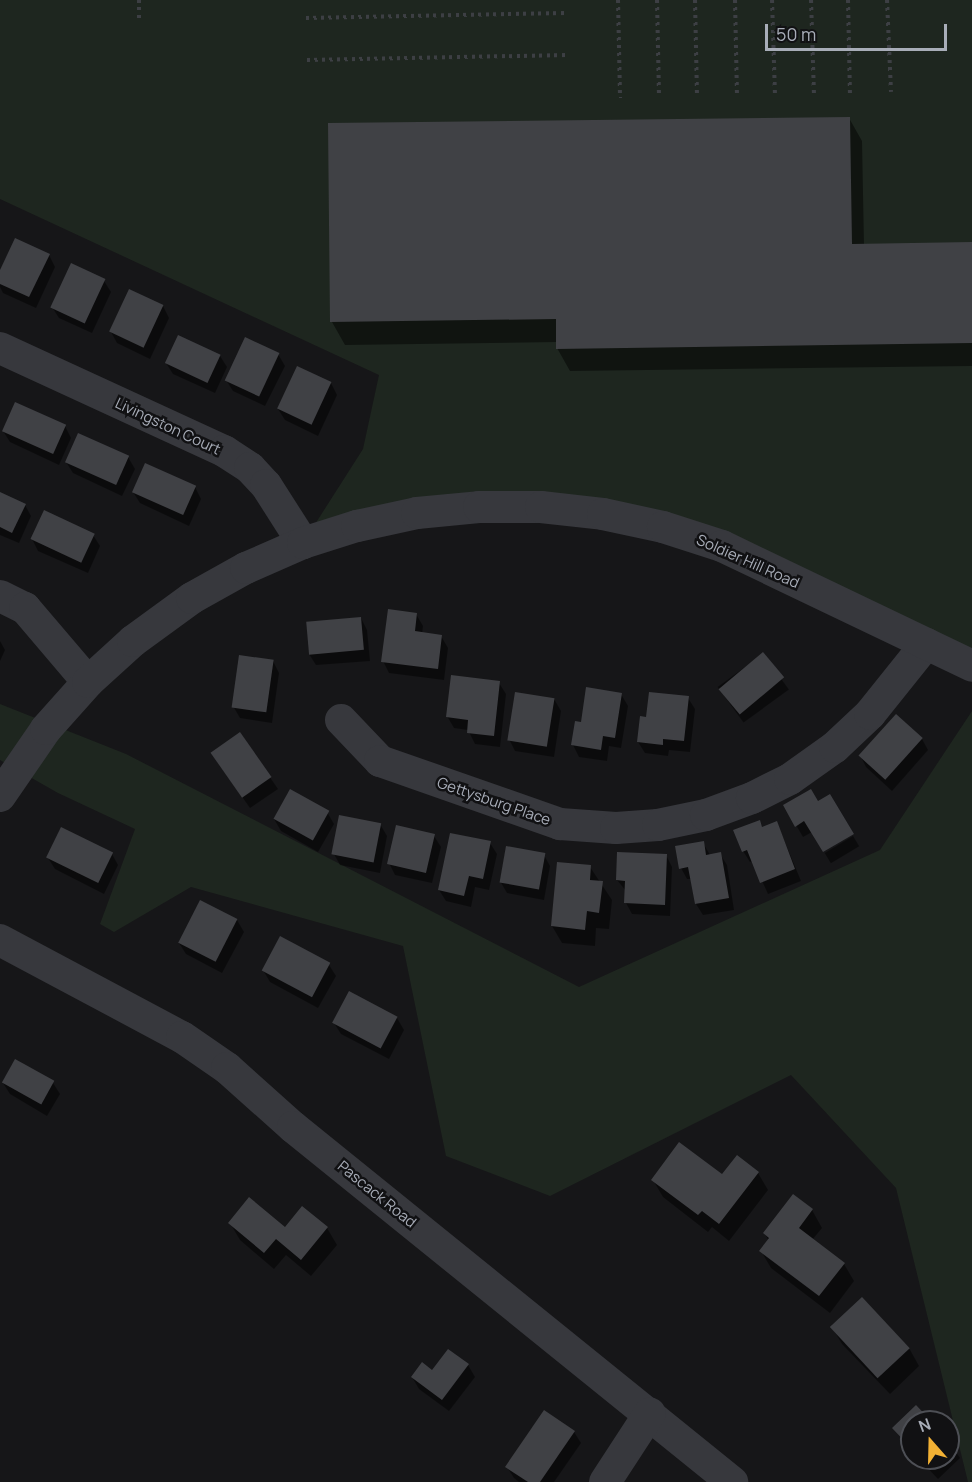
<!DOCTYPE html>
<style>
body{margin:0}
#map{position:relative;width:972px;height:1482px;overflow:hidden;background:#161618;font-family:Manrope,sans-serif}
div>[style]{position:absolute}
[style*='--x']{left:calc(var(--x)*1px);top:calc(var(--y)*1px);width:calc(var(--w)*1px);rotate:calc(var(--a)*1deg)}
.green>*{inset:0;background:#1e261f}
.shadow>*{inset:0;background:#0007;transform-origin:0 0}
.building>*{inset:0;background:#404145;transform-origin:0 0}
.path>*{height:4px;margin-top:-2px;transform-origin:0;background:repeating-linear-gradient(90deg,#3d3f44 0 3px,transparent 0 7.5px)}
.minor>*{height:32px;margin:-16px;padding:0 16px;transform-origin:16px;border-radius:16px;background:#37383d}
span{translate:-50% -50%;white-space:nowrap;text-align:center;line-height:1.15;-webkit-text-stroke:5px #111113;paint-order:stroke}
.street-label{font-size:15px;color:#a8adb8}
.north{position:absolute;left:900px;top:1410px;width:60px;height:60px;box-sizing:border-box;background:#111113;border:2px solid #4d4f55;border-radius:50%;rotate:340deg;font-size:16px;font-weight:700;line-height:24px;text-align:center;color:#a8adb8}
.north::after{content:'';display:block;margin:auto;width:21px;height:27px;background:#f2b134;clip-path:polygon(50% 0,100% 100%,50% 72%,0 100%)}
.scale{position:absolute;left:765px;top:24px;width:182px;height:27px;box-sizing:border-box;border:3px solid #a8adb8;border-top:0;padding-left:8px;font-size:18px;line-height:21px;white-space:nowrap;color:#a8adb8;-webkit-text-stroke:4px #111113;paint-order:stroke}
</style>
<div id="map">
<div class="green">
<i style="clip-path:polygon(0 0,972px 0,972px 666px,722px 546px,541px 507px,303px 543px,363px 449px,379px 375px,0 199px)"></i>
<i style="clip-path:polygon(0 704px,126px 754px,579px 987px,880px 850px,972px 711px,972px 1482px,968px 1482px,896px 1188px,791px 1075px,550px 1196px,446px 1156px,403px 946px,191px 887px,114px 932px,100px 924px,135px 829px,58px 793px,0 760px)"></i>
</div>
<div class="shadow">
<i style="clip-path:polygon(849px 118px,862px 141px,864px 245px,972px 244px,972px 366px,570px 371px,557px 348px,557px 342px,345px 345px,332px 322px)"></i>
<i style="clip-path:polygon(49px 255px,55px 267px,36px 308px,3px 293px,0 287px,0 274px)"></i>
<i style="clip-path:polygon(104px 281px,111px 292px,92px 333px,59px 318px,52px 307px)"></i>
<i style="clip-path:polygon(163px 306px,169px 318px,150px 359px,117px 343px,111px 332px)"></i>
<i style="clip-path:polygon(278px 354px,285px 366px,265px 406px,233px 391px,226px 380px)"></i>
<i style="clip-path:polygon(220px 356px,227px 367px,215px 393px,173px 374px,166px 363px)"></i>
<i style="clip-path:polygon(331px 383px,337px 395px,318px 436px,285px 420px,278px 409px)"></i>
<i style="clip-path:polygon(65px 426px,71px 438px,59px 465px,10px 442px,3px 431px)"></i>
<i style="clip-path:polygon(128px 457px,135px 469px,122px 496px,73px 473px,66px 462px)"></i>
<i style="clip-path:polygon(195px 487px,201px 499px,189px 526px,140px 503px,133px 492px)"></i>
<i style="clip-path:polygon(0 494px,25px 505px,31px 516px,19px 543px,0 535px)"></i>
<i style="clip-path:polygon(93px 535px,100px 546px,88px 573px,38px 551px,32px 539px)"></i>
<i style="clip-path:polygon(416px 614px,423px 626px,422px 634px,441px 636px,448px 648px,444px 680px,389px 673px,383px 661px)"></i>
<i style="clip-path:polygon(361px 618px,367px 630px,370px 661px,316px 665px,309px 654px)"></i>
<i style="clip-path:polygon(0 641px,5px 650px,0 661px)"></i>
<i style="left:763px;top:654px;width:44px;height:56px;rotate:54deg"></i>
<i style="clip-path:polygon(273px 661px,279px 673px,272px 723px,240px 718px,233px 706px)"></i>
<i style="clip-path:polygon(499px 683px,506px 694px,500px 747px,475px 744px,468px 730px,454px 728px,447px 716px)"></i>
<i style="clip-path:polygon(621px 694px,628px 706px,621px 748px,609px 746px,607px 761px,579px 757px,573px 745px,583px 723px)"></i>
<i style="clip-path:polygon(688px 698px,695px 709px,690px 752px,669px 750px,668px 756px,645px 753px,638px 742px,647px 718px)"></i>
<i style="clip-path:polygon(554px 699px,561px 711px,554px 757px,515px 751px,509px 739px)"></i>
<i style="clip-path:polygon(240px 734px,278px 789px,250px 808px,219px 764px)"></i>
<i style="clip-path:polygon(922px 739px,928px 750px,892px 791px,866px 767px,860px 755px)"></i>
<i style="clip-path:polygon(818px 803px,812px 832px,803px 837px,785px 806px)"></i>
<i style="clip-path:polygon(327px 812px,334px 824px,318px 852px,281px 831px,274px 819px)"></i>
<i style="clip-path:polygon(759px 821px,763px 829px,777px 823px,801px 881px,768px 894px,753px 861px,750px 862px,743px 851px)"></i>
<i style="clip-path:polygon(380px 824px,387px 836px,380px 873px,340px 865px,334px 854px)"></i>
<i style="clip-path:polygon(434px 836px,441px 847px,432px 883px,395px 875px,389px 863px)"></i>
<i style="left:853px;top:836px;width:12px;height:33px;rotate:59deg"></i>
<i style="clip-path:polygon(490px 843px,497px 854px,489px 890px,475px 887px,471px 907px,446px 901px,439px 890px)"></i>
<i style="clip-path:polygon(703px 843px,710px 855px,720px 854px,727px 865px,734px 910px,703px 915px,696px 904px,692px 879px,687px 879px,681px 868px)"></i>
<i style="clip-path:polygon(112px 854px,118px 865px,104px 894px,55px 869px,48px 858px)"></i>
<i style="clip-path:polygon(544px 855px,550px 866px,544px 900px,507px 893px,500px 881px)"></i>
<i style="clip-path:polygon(666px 855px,672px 867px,670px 916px,632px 914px,626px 903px,626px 891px,617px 880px)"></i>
<i style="clip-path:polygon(590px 867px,612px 900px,609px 929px,596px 928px,595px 946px,562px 943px,552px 926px)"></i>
<i style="clip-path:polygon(237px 920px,244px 932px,222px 973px,186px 954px,179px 943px)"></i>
<i style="clip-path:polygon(281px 938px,329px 965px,336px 976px,318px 1008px,270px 982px,263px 970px)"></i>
<i style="clip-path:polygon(349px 993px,397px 1018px,404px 1030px,389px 1059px,341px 1034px,334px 1023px)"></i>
<i style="clip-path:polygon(16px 1061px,53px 1083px,60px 1094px,47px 1116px,10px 1094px,3px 1083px)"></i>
<i style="clip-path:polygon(758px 1173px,768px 1190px,729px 1241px,712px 1227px,708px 1232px,663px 1197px,653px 1180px)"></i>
<i style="clip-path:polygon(303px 1208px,327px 1228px,337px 1245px,311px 1276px,286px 1255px,274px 1269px,240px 1240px,230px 1223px,285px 1229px)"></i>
<i style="clip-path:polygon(812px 1210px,822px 1228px,812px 1240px,844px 1264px,854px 1281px,830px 1313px,771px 1268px,761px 1251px,769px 1241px,765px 1234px)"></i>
<i style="clip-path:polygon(832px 1327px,909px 1348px,919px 1366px,890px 1394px,842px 1344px)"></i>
<i style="clip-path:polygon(468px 1365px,475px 1377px,449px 1411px,419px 1389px,412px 1377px)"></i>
<i style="clip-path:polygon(916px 1407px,930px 1422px,912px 1422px,912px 1452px,894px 1428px)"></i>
<i style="clip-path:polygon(574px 1432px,581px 1443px,554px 1482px,519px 1482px,514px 1478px,507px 1467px)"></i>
<i style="clip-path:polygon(948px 1441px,960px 1458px,938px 1479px,918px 1458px,948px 1458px)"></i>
</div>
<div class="building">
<i style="clip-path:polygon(850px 117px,852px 244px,972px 242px,972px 343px,556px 349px,556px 319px,330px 322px,328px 123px)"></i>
<i style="clip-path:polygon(15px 238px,50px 254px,29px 297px,0 284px,0 270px)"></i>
<i style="left:71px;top:263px;width:38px;height:49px;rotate:25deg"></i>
<i style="left:129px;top:289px;width:38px;height:47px;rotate:25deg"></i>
<i style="left:178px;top:335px;width:47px;height:31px;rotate:25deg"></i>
<i style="left:245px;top:337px;width:38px;height:48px;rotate:25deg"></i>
<i style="left:297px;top:366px;width:38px;height:47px;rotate:25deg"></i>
<i style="left:15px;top:402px;width:56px;height:32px;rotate:24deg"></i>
<i style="left:78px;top:433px;width:56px;height:32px;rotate:24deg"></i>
<i style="left:145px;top:463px;width:56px;height:32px;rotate:24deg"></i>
<i style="clip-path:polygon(0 492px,26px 504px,12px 533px,0 527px)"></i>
<i style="left:44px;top:510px;width:56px;height:32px;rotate:25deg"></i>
<i style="clip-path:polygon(388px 609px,417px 613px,415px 631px,442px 635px,438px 669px,381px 662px)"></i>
<i style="left:361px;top:617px;width:33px;height:55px;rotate:85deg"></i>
<i style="left:763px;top:652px;width:33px;height:58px;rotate:50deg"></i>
<i style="left:239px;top:655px;width:35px;height:53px;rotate:8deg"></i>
<i style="clip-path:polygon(451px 675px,500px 681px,494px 736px,467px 733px,468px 720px,446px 717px)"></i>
<i style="clip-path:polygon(586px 687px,622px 693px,615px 738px,603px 736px,601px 750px,571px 745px,575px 721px,581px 722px)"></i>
<i style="left:515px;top:692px;width:40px;height:49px;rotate:9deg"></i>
<i style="clip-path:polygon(649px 692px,689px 696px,684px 741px,663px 739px,663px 745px,637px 742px,640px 716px,646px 717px)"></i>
<i style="left:896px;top:714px;width:36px;height:56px;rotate:42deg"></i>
<i style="left:240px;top:732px;width:55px;height:36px;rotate:55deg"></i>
<i style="left:290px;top:789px;width:45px;height:34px;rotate:29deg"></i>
<i style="clip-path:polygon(811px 789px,818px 801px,830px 794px,854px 834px,823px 852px,804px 821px,795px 827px,783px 805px)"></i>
<i style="left:339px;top:815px;width:43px;height:40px;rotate:11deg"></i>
<i style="clip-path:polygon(760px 820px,762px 827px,777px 821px,795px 869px,760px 883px,747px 850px,742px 852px,733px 830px)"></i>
<i style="left:396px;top:825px;width:40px;height:40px;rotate:13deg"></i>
<i style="left:61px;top:827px;width:58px;height:34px;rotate:26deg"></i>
<i style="clip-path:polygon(450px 833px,491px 841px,483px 879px,469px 876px,464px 896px,438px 890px)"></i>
<i style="clip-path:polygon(704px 841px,706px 855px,721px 852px,729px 898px,695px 904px,688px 867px,679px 869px,675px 846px)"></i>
<i style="left:506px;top:846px;width:40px;height:37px;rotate:10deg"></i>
<i style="clip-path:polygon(617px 852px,667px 854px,665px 905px,624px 903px,625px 881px,616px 880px)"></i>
<i style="clip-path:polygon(557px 862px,591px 865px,590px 880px,603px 881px,599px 913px,587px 911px,585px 930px,551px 926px)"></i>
<i style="left:200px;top:900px;width:42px;height:48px;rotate:27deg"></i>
<i style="left:280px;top:936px;width:57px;height:39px;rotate:28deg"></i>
<i style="left:349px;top:991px;width:55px;height:36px;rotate:28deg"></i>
<i style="left:15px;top:1059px;width:45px;height:27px;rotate:29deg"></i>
<i style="clip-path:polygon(679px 1142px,722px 1174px,737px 1155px,759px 1172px,719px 1224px,702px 1211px,698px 1215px,651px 1180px)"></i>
<i style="clip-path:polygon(793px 1194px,813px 1209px,799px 1228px,845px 1263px,819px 1296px,759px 1251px,769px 1238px,763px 1233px)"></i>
<i style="clip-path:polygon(249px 1197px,285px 1227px,302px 1206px,328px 1227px,301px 1260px,276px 1239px,264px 1253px,228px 1223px)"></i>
<i style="left:862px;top:1297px;width:70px;height:44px;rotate:47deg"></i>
<i style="clip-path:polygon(448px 1349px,469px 1364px,442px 1400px,411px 1377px,422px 1362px,432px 1370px)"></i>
<i style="clip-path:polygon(916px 1405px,932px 1422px,912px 1422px,912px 1449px,892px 1428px)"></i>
<i style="clip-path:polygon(544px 1410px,575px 1431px,540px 1482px,528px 1482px,505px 1467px)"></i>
<i style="clip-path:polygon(920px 1458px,942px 1458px,930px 1469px)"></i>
</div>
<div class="path">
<i style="--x:139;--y:0;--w:18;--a:90"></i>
<i style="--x:618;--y:0;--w:98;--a:88.8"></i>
<i style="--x:657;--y:0;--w:97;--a:88.8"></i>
<i style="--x:695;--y:0;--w:96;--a:88.8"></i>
<i style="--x:735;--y:0;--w:96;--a:88.8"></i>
<i style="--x:772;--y:0;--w:95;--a:88.2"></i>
<i style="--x:811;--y:0;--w:94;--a:88.2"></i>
<i style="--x:848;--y:0;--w:93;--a:88.8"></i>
<i style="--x:887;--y:0;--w:92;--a:87.5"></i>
<i style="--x:306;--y:18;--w:260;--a:-1.1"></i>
<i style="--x:307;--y:60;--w:260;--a:-1.1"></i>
</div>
<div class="minor">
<i style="--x:0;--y:348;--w:247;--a:24.7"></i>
<i style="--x:224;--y:451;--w:31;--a:33"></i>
<i style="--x:250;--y:468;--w:23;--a:47"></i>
<i style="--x:266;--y:485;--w:69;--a:57.5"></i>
<i style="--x:0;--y:596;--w:28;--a:26"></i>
<i style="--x:25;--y:608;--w:97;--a:49.6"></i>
<i style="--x:341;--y:720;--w:57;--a:46.4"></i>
<i style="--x:380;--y:761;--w:191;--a:19.3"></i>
<i style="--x:560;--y:824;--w:56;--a:4.1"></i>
<i style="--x:616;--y:828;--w:42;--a:-4.1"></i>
<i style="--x:658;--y:825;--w:49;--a:-11.8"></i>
<i style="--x:706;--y:815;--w:49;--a:-20.3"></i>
<i style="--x:752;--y:798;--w:42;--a:-26.6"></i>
<i style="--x:790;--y:779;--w:55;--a:-35.4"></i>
<i style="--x:835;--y:747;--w:48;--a:-43.3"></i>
<i style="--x:870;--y:714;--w:90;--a:-51.3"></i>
<i style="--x:0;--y:796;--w:81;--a:-55.5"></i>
<i style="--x:46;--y:729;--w:63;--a:-48.2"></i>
<i style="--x:88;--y:682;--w:61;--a:-42.3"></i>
<i style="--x:133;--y:641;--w:73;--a:-36.1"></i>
<i style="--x:192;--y:598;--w:62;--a:-29.1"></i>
<i style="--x:246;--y:568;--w:62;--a:-23.7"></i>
<i style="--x:303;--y:543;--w:57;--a:-17.5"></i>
<i style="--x:357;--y:526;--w:61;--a:-12.2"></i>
<i style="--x:417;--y:513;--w:62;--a:-5.5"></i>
<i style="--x:479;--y:507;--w:62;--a:0"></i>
<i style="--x:541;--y:507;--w:62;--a:6.4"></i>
<i style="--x:603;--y:514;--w:61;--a:12.2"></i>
<i style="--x:663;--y:527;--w:62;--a:17.9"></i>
<i style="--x:722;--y:546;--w:277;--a:25.6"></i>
<i style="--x:0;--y:940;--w:206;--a:28.1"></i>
<i style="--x:182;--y:1037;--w:55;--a:34.6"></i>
<i style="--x:227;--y:1068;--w:89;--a:41.8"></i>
<i style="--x:293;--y:1127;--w:565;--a:38.96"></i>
<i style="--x:605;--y:1482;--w:82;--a:-56.9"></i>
</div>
<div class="street-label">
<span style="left:168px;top:426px;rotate:25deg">Livingston Court</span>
<span style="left:748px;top:561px;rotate:24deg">Soldier Hill Road</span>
<span style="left:494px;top:801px;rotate:19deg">Gettysburg Place</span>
<span style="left:377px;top:1194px;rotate:39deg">Pascack Road</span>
</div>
<div class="north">N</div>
<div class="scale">50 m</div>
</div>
